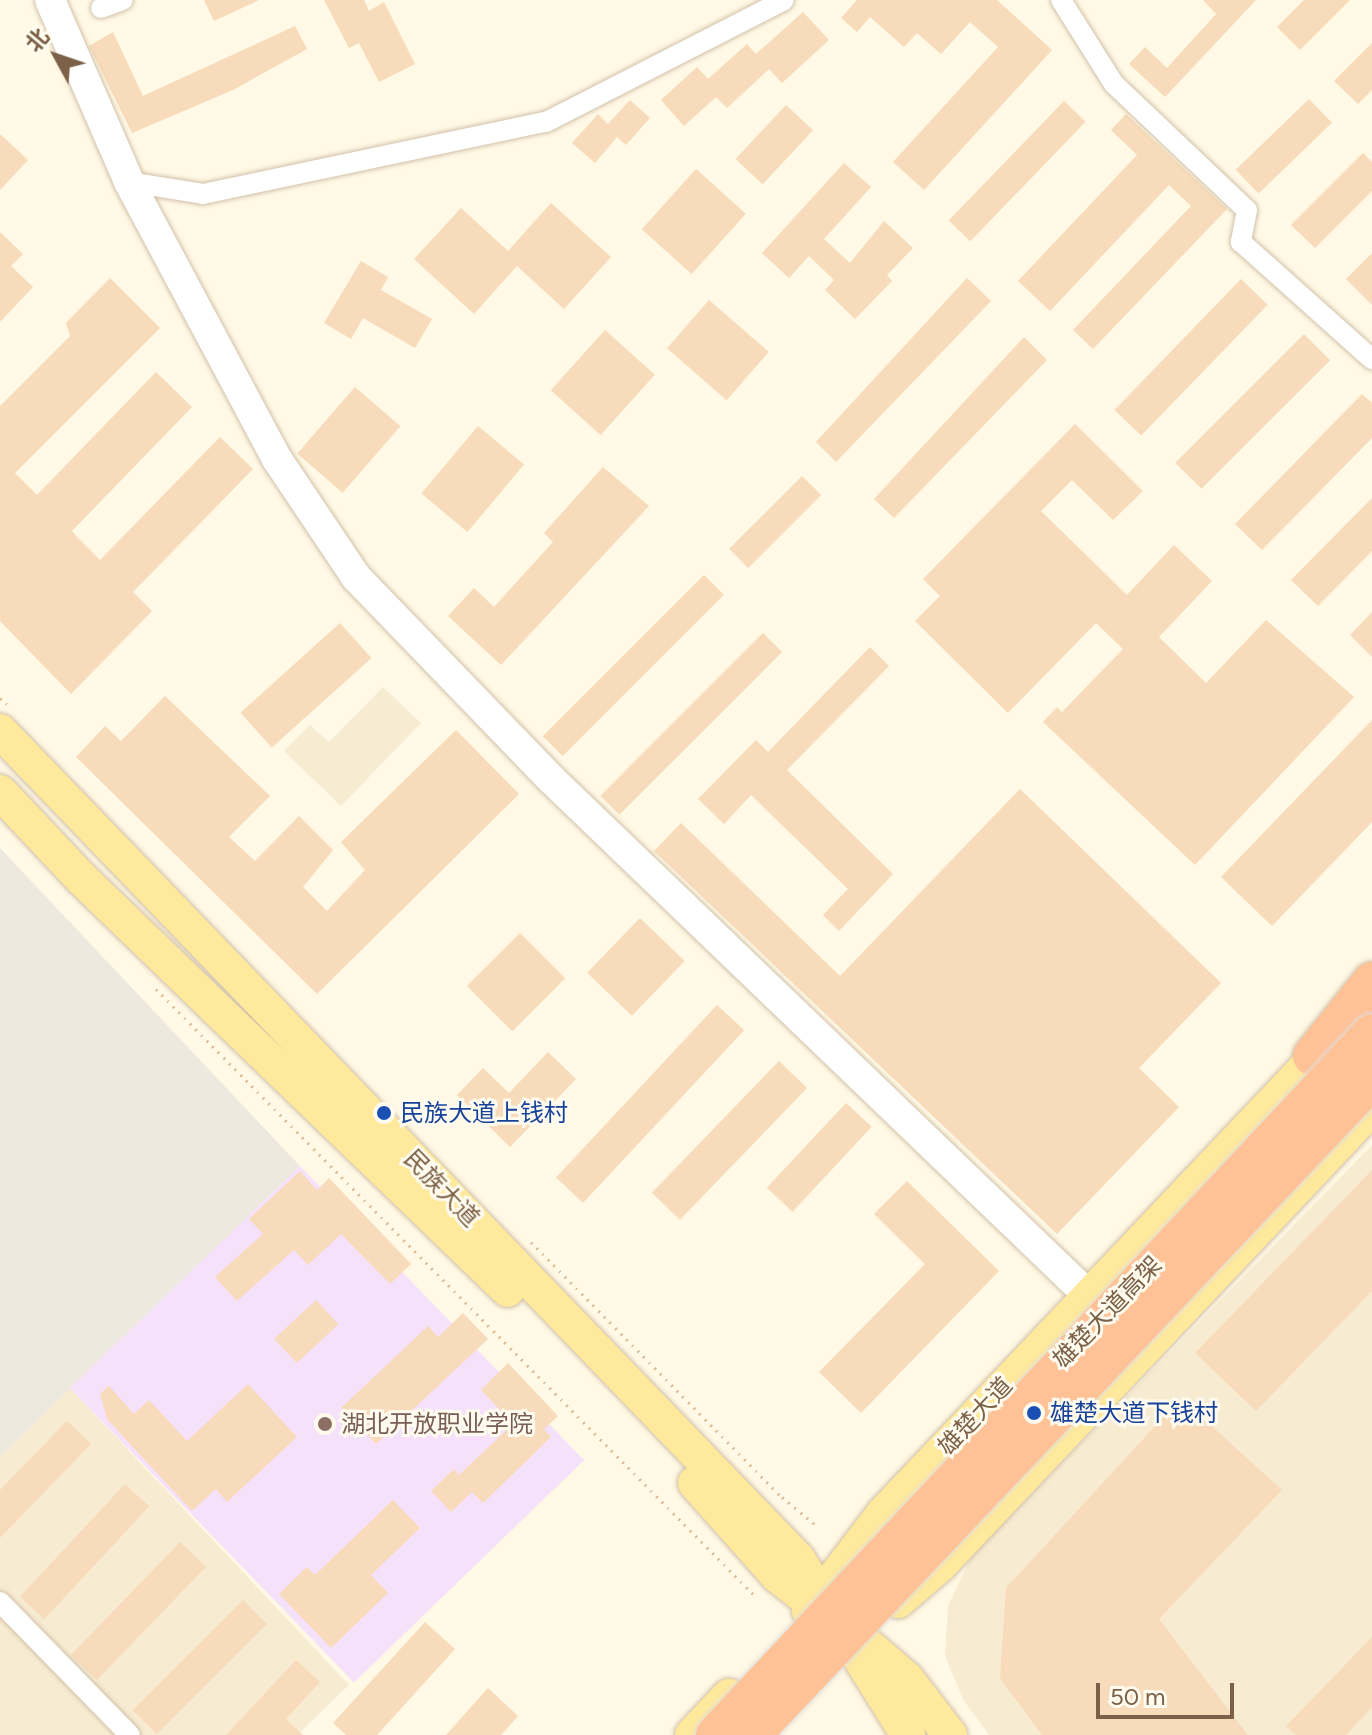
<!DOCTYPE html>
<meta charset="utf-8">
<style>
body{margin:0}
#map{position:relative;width:1372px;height:1735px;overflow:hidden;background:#fff9e5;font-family:Figtree,"Noto Sans SC",sans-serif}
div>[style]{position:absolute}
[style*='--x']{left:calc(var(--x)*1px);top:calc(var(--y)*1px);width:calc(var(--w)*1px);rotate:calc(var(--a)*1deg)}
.residential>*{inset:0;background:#f7ecd2}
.industrial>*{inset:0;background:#eee9df}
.education>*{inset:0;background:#f6e1fb;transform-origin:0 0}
.building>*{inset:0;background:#f7dbba;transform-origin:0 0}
.path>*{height:3px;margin-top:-1.5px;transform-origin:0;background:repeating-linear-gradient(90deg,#ddbf9c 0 2px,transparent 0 8px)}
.roads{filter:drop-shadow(0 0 2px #d2c1a9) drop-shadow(0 0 2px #d2c1a9)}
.street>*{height:20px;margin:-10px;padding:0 10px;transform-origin:10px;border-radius:10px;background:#fff}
.secondary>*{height:30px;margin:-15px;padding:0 15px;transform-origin:15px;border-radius:15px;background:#fff}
.primary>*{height:34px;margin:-17px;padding:0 17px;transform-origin:17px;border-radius:17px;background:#ffe99c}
.highway>*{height:38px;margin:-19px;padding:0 19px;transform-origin:19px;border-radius:19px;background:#ffc196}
.bridges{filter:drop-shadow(0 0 2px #e2dcd7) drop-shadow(0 0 2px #e2dcd7)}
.highway-bridge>*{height:38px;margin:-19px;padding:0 19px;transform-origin:19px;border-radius:19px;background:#ffc196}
.dots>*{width:22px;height:22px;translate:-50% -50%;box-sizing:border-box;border:4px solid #fffbee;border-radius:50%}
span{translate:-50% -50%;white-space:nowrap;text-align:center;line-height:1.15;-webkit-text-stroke:6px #fffbee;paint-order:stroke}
.transit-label{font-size:24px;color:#164399}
.left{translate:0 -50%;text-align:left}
.street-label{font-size:24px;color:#7b6147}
.education-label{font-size:24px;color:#785e54}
.north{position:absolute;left:16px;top:16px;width:80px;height:80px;-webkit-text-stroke:6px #fffbee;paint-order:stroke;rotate:310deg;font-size:22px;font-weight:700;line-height:32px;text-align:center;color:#7b6147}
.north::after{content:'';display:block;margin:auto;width:28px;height:36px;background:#7b6147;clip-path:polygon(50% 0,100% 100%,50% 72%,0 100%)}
.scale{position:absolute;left:1096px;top:1683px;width:138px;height:36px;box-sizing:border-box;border:4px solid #7b6147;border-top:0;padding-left:10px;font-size:24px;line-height:28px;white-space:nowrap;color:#7b6147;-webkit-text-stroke:6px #fffbee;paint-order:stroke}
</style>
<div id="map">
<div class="residential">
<i style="clip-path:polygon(383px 687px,421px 723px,341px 806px,284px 751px,310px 725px,329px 742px)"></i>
<i style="clip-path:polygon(1372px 1145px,1372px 1735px,989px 1735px,964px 1701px,945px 1656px,948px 1606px,972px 1555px)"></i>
<i style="clip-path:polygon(69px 1387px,349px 1685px,297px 1735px,0 1735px,0 1457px)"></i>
</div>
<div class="industrial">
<i style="clip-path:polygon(0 848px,300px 1166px,0 1457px)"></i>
</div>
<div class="education">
<i style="left:300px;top:1166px;width:409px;height:320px;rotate:46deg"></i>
</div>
<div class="building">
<i style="clip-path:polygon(204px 0,259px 0,214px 21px)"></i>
<i style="clip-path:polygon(324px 0,364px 0,369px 11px,384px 2px,415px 64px,379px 82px,359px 43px,349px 48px)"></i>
<i style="clip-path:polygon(857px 0,997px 0,1052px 50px,924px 190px,893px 162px,998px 47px,970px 22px,941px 54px,917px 33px,904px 47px,870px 17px,857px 32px,841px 18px)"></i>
<i style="clip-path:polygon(1203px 0,1256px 0,1165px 97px,1129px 64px,1145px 47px,1167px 68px,1216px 14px)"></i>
<i style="clip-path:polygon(1304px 0,1350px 0,1300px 50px,1277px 27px)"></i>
<i style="clip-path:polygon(803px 12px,829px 40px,782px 83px,769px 69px,727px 108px,716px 97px,684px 126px,661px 100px,697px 67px,708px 79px,747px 44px,756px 54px)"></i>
<i style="clip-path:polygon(295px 26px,307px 49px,233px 90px,132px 133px,89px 46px,113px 32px,143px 96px)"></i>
<i style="clip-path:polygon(1372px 43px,1372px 90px,1358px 104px,1334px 81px)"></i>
<i style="left:1309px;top:99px;width:33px;height:102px;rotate:46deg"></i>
<i style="clip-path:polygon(630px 100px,650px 118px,626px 145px,617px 137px,595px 163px,572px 143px,598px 114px,608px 124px)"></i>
<i style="left:1064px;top:101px;width:30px;height:166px;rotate:44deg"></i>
<i style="left:786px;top:105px;width:37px;height:74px;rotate:43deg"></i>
<i style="clip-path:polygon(1126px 114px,1227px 209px,1093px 349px,1073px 330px,1191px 206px,1169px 185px,1050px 311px,1018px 281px,1137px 155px,1111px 130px)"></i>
<i style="clip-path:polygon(0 134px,28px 160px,0 190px)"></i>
<i style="clip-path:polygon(1363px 153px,1372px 162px,1372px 191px,1315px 248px,1291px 225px)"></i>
<i style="clip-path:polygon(844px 163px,871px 187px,824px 239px,850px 263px,884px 221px,913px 248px,887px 275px,892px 281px,855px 319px,825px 290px,834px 280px,809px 256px,789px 278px,762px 253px)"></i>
<i style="left:696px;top:169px;width:67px;height:81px;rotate:42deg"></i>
<i style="clip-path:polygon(551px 203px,611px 257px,564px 309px,517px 266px,474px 314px,414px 259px,461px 208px,508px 251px)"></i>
<i style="clip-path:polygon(0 232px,23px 254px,11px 266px,33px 287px,0 322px)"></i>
<i style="clip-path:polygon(1372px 253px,1372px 305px,1346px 279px)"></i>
<i style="clip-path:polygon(361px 261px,388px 277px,381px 290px,432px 319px,415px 348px,363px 318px,351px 339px,324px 323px)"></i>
<i style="clip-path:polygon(110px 278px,160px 328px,15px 473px,37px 495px,156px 372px,192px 407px,72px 531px,77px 537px,100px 560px,220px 437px,253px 469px,133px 592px,152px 611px,71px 694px,0 621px,0 406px,70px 336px,66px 323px)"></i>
<i style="clip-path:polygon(967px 278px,991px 301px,836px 462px,816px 442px)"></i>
<i style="left:1241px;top:279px;width:37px;height:182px;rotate:44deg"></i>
<i style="left:709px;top:300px;width:79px;height:64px;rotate:41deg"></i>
<i style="left:605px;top:330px;width:67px;height:81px;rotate:42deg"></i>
<i style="left:1304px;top:334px;width:37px;height:182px;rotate:45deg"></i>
<i style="clip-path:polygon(1024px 337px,1047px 360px,894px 518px,874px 499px)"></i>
<i style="left:355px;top:387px;width:60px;height:88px;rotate:41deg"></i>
<i style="clip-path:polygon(1362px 394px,1372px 403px,1372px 438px,1262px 550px,1235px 524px)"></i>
<i style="clip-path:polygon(1075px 424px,1143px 491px,1113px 520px,1072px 480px,1041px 511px,1127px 595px,1174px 545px,1212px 581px,1159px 637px,1206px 683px,1266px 620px,1354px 697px,1195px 865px,1043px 722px,1057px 707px,1062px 712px,1123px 649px,1096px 623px,1008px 713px,915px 621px,940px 596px,923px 579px)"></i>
<i style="left:478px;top:426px;width:60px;height:88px;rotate:40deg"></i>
<i style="clip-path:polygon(603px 467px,649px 506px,501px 665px,448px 616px,474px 588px,494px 607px,553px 542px,544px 533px)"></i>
<i style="left:802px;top:476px;width:27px;height:103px;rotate:45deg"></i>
<i style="clip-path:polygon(1372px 498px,1372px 551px,1318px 606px,1291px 580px)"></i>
<i style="left:704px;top:575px;width:28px;height:228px;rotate:45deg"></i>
<i style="clip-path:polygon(1372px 612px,1372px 657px,1350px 635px)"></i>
<i style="left:340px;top:623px;width:47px;height:134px;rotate:48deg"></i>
<i style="left:763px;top:633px;width:27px;height:230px;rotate:45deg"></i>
<i style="clip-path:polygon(870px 647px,889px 666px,787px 770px,893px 874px,839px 931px,823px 915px,848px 889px,751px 795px,724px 824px,698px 799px,756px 740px,768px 752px)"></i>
<i style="clip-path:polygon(165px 696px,270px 796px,229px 837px,255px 861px,299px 816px,333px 850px,303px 887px,327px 911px,365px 870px,341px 842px,456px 730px,519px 794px,317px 994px,76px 757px,105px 726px,121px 741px)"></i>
<i style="clip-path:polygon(1372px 720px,1372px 822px,1272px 926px,1221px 877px)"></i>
<i style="clip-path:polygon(1020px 789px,1221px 983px,1139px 1068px,1179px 1107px,1057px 1234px,654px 851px,681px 823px,840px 976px)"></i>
<i style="left:640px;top:918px;width:62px;height:76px;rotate:44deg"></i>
<i style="left:520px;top:933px;width:64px;height:75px;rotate:45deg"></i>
<i style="left:717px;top:1005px;width:37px;height:236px;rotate:43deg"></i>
<i style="clip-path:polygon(548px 1052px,576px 1079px,510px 1147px,457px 1095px,483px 1068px,509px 1093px)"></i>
<i style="left:779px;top:1061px;width:39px;height:183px;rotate:44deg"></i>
<i style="left:846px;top:1103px;width:35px;height:116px;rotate:43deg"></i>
<i style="clip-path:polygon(1372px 1170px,1372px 1291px,1256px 1411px,1195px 1353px)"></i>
<i style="clip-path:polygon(300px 1171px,317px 1190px,329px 1178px,411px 1264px,390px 1284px,341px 1234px,308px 1265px,294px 1250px,237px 1301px,215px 1277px,263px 1234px,249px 1219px)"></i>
<i style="clip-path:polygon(907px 1181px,999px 1271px,861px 1413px,819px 1372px,925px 1264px,874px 1214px)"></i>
<i style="left:316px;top:1300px;width:33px;height:57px;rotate:47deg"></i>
<i style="clip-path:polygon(463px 1313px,488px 1339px,376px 1444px,341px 1408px,428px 1326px,438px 1337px)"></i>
<i style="clip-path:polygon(508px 1363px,558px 1416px,544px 1429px,551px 1437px,483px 1503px,472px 1492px,451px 1512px,431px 1491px,454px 1469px,459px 1475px,513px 1424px,481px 1390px)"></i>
<i style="clip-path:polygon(248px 1384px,297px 1437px,227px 1502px,216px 1489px,192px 1511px,107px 1419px,100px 1394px,109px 1386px,134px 1414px,149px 1400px,187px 1441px)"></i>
<i style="clip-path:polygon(1181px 1398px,1282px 1490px,1159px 1619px,1248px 1735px,1042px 1735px,1000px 1678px,1006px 1588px)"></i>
<i style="clip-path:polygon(67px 1421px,91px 1444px,0 1538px,0 1490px)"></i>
<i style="left:125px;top:1484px;width:33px;height:154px;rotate:43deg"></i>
<i style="clip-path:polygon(393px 1500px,420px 1528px,371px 1575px,388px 1593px,331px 1648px,279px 1594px,307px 1567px,315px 1575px)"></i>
<i style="left:180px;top:1542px;width:36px;height:157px;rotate:44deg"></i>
<i style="left:243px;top:1600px;width:34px;height:156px;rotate:45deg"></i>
<i style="clip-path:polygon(425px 1622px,455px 1649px,377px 1735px,346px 1735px,333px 1723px)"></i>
<i style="clip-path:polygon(1372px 1637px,1372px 1707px,1346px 1735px,1296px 1735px,1286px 1726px)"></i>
<i style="clip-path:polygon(296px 1660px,320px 1682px,286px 1719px,303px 1735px,226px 1735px)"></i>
<i style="clip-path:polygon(488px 1688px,518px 1716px,501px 1735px,446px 1735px)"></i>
</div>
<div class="path">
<i style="--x:0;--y:698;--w:9;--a:41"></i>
<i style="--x:156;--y:989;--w:850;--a:45.38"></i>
<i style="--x:531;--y:1242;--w:358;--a:45.5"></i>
<i style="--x:782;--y:1497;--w:47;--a:39.8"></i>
</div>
<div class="roads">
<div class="street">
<i style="--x:1061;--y:0;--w:99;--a:57.8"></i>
<i style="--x:1114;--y:84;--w:183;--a:43.5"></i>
<i style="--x:1247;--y:210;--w:33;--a:101"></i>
<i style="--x:1241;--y:242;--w:176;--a:41.8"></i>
<i style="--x:101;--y:8;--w:23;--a:-20"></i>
<i style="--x:129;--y:182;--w:75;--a:9.2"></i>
<i style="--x:203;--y:194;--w:350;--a:-11.9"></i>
<i style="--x:546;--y:122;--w:267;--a:-27.1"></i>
<i style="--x:0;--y:1602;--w:186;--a:45.7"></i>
</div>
<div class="secondary">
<i style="--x:50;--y:0;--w:198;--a:66.5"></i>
<i style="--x:129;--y:182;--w:314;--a:61.9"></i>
<i style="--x:277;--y:459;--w:142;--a:56.2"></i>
<i style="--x:356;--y:577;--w:279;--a:46"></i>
<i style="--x:550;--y:778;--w:746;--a:43.86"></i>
</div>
<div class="primary">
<i style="--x:0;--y:731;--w:1150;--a:46.06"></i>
<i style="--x:798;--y:1559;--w:208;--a:58"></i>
<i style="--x:0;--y:792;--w:118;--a:46.7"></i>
<i style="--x:81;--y:878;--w:593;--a:43.98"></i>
<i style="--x:695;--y:1483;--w:125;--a:48.3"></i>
<i style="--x:778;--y:1576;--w:51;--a:37.8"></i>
<i style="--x:898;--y:1601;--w:55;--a:-40.6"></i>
<i style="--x:940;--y:1565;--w:629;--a:-46.61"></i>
<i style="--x:809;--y:1611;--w:122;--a:-52.7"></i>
<i style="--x:883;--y:1514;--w:653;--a:-46.55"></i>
<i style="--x:857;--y:1636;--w:66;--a:40.7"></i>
<i style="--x:907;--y:1679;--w:71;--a:52.5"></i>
<i style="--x:692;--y:1735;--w:54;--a:-46.5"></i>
</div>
<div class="highway">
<i style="--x:1312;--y:1056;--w:96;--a:-51.3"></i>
</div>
</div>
<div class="bridges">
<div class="highway-bridge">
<i style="--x:715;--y:1735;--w:961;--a:-46.9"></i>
<i style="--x:752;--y:1735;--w:902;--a:-46.57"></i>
</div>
</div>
<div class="dots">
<i style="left:384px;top:1113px;background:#1a4fb4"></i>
<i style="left:1034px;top:1413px;background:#1a4fb4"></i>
<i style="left:325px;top:1424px;background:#8d6e63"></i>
</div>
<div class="transit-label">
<span class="left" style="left:400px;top:1113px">民族大道上钱村</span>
<span class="left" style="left:1050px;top:1413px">雄楚大道下钱村</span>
</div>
<div class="street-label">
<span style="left:442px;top:1188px;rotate:46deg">民族大道</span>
<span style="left:1107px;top:1312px;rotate:-46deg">雄楚大道高架</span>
<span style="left:975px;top:1416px;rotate:-47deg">雄楚大道</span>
</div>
<div class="education-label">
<span class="left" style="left:341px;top:1424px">湖北开放职业学院</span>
</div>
<div class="north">北</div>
<div class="scale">50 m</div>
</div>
